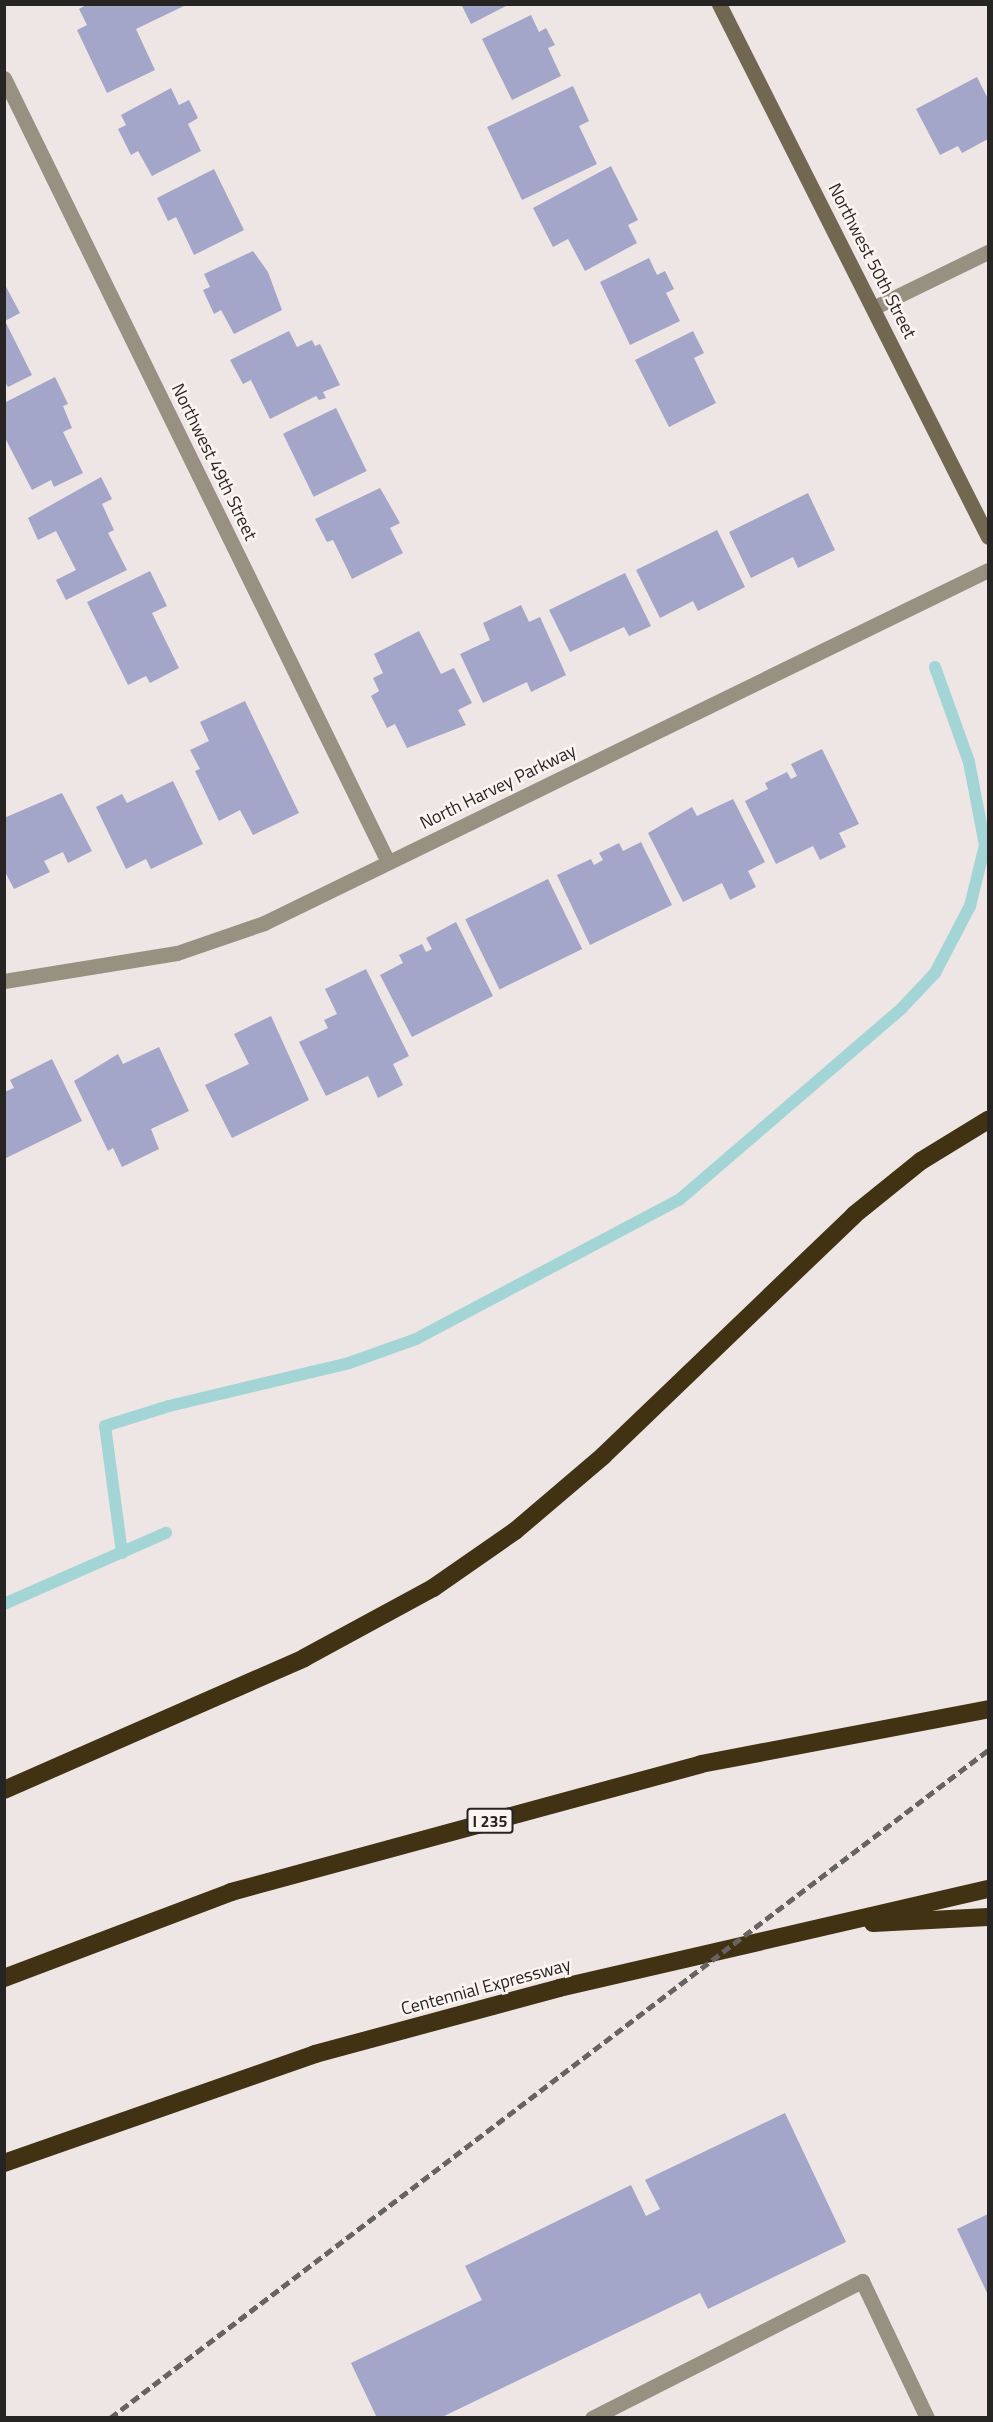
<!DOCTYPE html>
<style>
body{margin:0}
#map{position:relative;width:993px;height:2422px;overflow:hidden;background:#eee6e4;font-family:"Titillium Web",sans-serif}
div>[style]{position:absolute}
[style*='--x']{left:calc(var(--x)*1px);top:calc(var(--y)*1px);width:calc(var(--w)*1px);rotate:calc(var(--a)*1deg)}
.stream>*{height:12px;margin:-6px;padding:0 6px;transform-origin:6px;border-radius:6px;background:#a3d4d6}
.building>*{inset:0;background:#a3a5c9;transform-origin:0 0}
.service>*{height:15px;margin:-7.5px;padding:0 7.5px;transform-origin:7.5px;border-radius:7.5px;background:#989182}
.minor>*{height:15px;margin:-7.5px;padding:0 7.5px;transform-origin:7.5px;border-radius:7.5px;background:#989182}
.secondary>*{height:15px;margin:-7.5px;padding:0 7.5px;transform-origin:7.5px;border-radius:7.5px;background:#726852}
.motorway>*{height:18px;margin:-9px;padding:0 9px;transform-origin:9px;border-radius:9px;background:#403212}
.rail>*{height:4.5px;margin-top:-2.25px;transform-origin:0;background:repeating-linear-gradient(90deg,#676361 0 9px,transparent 0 13.5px)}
span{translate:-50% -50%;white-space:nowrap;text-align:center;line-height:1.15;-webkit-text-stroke:5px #fcf4f1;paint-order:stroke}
.shield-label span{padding:2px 4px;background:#fcf4f1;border:2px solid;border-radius:4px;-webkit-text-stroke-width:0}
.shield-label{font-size:16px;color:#272524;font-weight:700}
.street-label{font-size:18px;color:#272524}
.frame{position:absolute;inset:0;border:6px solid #272524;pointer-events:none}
</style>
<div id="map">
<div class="stream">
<i style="--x:122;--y:1553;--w:128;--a:-97.6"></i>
<i style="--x:105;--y:1426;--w:67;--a:-17.4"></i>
<i style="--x:169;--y:1406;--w:185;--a:-13.4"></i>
<i style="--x:349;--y:1363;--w:71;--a:-19.7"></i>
<i style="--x:416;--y:1339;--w:297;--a:-27.9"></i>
<i style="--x:679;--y:1200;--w:293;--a:-40.7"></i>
<i style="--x:901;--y:1009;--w:50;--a:-46.6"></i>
<i style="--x:935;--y:973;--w:76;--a:-62.4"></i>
<i style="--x:970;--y:906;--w:63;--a:-76.2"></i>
<i style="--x:985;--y:845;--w:85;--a:-100.9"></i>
<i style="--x:969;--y:762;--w:101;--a:-109.7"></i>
<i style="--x:4;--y:1604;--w:177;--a:-23.7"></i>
</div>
<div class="building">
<i style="clip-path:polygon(88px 4px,188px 4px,136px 29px,155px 70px,107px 93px,77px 30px,87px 25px,79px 9px)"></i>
<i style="clip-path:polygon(461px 4px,510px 4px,471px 24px)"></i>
<i style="clip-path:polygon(531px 15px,539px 32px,546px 28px,555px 45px,548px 48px,561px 76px,512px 100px,482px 39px)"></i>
<i style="clip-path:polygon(977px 77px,988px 99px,988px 139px,962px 153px,958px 146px,940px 155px,916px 109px)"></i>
<i style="clip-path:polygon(573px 86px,589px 121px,579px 126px,597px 164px,522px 200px,487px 127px)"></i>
<i style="clip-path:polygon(171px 88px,179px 105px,189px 100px,198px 118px,188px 124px,201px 151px,152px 176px,138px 151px,131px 155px,118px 129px,126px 125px,121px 115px)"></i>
<i style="clip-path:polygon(611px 166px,638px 220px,628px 225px,637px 243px,585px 271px,568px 239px,553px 247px,533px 208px)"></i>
<i style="clip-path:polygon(214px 169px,244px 230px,194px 255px,176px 217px,168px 221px,157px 198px)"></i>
<i style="clip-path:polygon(253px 251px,268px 272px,282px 310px,234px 334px,221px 310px,214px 314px,203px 290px,210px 287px,204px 274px)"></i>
<i style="clip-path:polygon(649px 258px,657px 275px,665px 271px,674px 289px,666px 293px,680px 321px,630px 345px,600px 282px)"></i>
<i style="clip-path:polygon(4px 283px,20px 313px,5px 321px,32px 375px,8px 387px,4px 381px)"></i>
<i style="clip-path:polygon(289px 331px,297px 347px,312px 340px,315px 346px,320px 344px,340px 385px,323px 392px,326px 398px,319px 400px,316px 396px,270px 419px,251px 380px,243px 384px,230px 360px)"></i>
<i style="clip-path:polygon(693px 331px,704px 353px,694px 358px,716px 403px,669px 427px,635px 360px)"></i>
<i style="clip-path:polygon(55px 377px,68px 404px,63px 406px,72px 428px,63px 432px,83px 473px,54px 487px,51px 480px,32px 490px,4px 436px,4px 403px)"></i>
<i style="left:336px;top:408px;width:70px;height:59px;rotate:64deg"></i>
<i style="clip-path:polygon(101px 477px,112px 499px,102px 504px,114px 530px,108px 533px,127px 570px,66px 600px,56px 580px,76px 570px,56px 531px,38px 540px,28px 518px)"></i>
<i style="clip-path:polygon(380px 488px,400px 523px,390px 528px,403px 553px,352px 579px,333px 540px,327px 542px,315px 519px)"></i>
<i style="clip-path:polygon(808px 493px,835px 550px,798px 568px,793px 557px,751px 578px,729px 532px)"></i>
<i style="clip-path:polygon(717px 530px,745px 587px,698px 611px,693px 601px,660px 618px,636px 570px)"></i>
<i style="clip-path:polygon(150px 571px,167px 606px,152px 613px,179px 668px,150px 683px,146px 676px,128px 685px,87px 602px)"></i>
<i style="clip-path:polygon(625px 573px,651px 626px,629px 636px,624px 627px,570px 652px,549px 610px)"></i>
<i style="clip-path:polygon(521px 605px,529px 622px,540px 617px,566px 675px,531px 692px,527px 682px,483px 703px,460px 654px,490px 640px,483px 623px)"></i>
<i style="clip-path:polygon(419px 631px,441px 674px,454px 668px,472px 703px,458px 710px,466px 725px,407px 748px,395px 724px,387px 728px,371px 696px,379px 691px,373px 678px,383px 673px,374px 654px)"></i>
<i style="clip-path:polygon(245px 701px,299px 813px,253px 835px,240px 810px,219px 821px,195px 771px,200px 769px,190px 750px,209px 741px,200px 722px)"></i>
<i style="clip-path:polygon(822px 749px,859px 824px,839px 833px,846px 847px,820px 860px,813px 846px,776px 864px,745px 801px,768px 789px,765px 783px,787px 772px,791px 779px,797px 776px,791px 764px)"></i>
<i style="clip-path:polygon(173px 781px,203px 844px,151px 869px,146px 859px,126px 869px,96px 807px,122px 794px,127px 803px)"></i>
<i style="clip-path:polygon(62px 793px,92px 851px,68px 863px,63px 852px,44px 861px,50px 872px,14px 889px,4px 870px,4px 818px)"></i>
<i style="clip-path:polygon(733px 799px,765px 862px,748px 871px,756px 887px,730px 900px,722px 883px,683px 902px,648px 833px,692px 807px,697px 816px)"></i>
<i style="clip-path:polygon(641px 842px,672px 905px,590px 945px,557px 875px,591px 859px,594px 865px,603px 860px,599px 853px,619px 843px,623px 851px)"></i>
<i style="left:548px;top:879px;width:78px;height:92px;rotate:64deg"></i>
<i style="clip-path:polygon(456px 922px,493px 996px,412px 1037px,380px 975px,403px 963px,399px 955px,422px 944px,426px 952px,432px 949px,426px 938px)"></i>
<i style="clip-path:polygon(366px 969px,409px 1056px,393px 1064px,403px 1085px,378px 1098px,368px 1076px,326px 1096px,299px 1042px,328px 1028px,324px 1020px,337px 1014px,325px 989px)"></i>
<i style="clip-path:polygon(271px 1016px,309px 1100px,232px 1138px,205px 1085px,249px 1064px,234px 1034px)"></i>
<i style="clip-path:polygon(159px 1047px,189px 1111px,151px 1129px,159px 1149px,122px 1167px,113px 1148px,108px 1151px,74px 1081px,118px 1054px,123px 1064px)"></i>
<i style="clip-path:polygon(52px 1059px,82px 1121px,4px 1159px,4px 1092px,14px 1088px,10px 1080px)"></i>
<i style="clip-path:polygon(785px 2113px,846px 2242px,708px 2309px,700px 2293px,440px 2418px,377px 2418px,351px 2363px,482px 2300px,465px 2266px,631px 2185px,646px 2216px,660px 2209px,645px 2180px)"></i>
<i style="clip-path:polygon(988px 2214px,988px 2295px,957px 2229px)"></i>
</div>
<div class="service">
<i style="--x:592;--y:2418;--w:303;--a:-26.9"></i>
<i style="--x:862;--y:2281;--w:152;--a:64.6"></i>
</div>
<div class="minor">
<i style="--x:4;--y:78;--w:873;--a:63.9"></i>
<i style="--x:875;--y:307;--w:126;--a:-26"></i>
<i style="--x:4;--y:981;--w:175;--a:-9.2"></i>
<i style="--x:177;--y:953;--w:92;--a:-19"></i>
<i style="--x:264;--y:923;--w:805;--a:-25.99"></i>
</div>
<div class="secondary">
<i style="--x:719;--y:4;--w:597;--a:63.22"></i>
</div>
<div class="motorway">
<i style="--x:4;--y:1790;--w:328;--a:-23.7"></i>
<i style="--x:304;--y:1658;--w:147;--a:-28.5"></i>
<i style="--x:433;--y:1588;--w:100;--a:-34.8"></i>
<i style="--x:515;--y:1531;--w:116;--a:-40.4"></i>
<i style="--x:603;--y:1456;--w:348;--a:-43.8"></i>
<i style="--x:854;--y:1215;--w:86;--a:-38.9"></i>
<i style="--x:921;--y:1161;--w:79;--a:-31.5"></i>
<i style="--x:873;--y:1923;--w:115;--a:-3"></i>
<i style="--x:4;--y:1978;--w:243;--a:-20.7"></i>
<i style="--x:231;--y:1892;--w:487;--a:-15.2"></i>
<i style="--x:701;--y:1764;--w:292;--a:-10.8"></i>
<i style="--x:4;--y:2163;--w:330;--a:-19.3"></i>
<i style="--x:315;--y:2054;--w:253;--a:-15.1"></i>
<i style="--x:559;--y:1988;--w:440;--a:-13"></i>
</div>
<div class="rail">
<i style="--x:110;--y:2418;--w:1103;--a:-37.26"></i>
</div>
<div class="shield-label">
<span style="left:490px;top:1821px">I 235</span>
</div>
<div class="street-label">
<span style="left:872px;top:261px;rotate:63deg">Northwest 50th Street</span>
<span style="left:214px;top:462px;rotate:64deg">Northwest 49th Street</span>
<span style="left:498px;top:787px;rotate:-26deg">North Harvey Parkway</span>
<span style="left:486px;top:1987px;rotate:-15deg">Centennial Expressway</span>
</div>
<div class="frame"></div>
</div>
